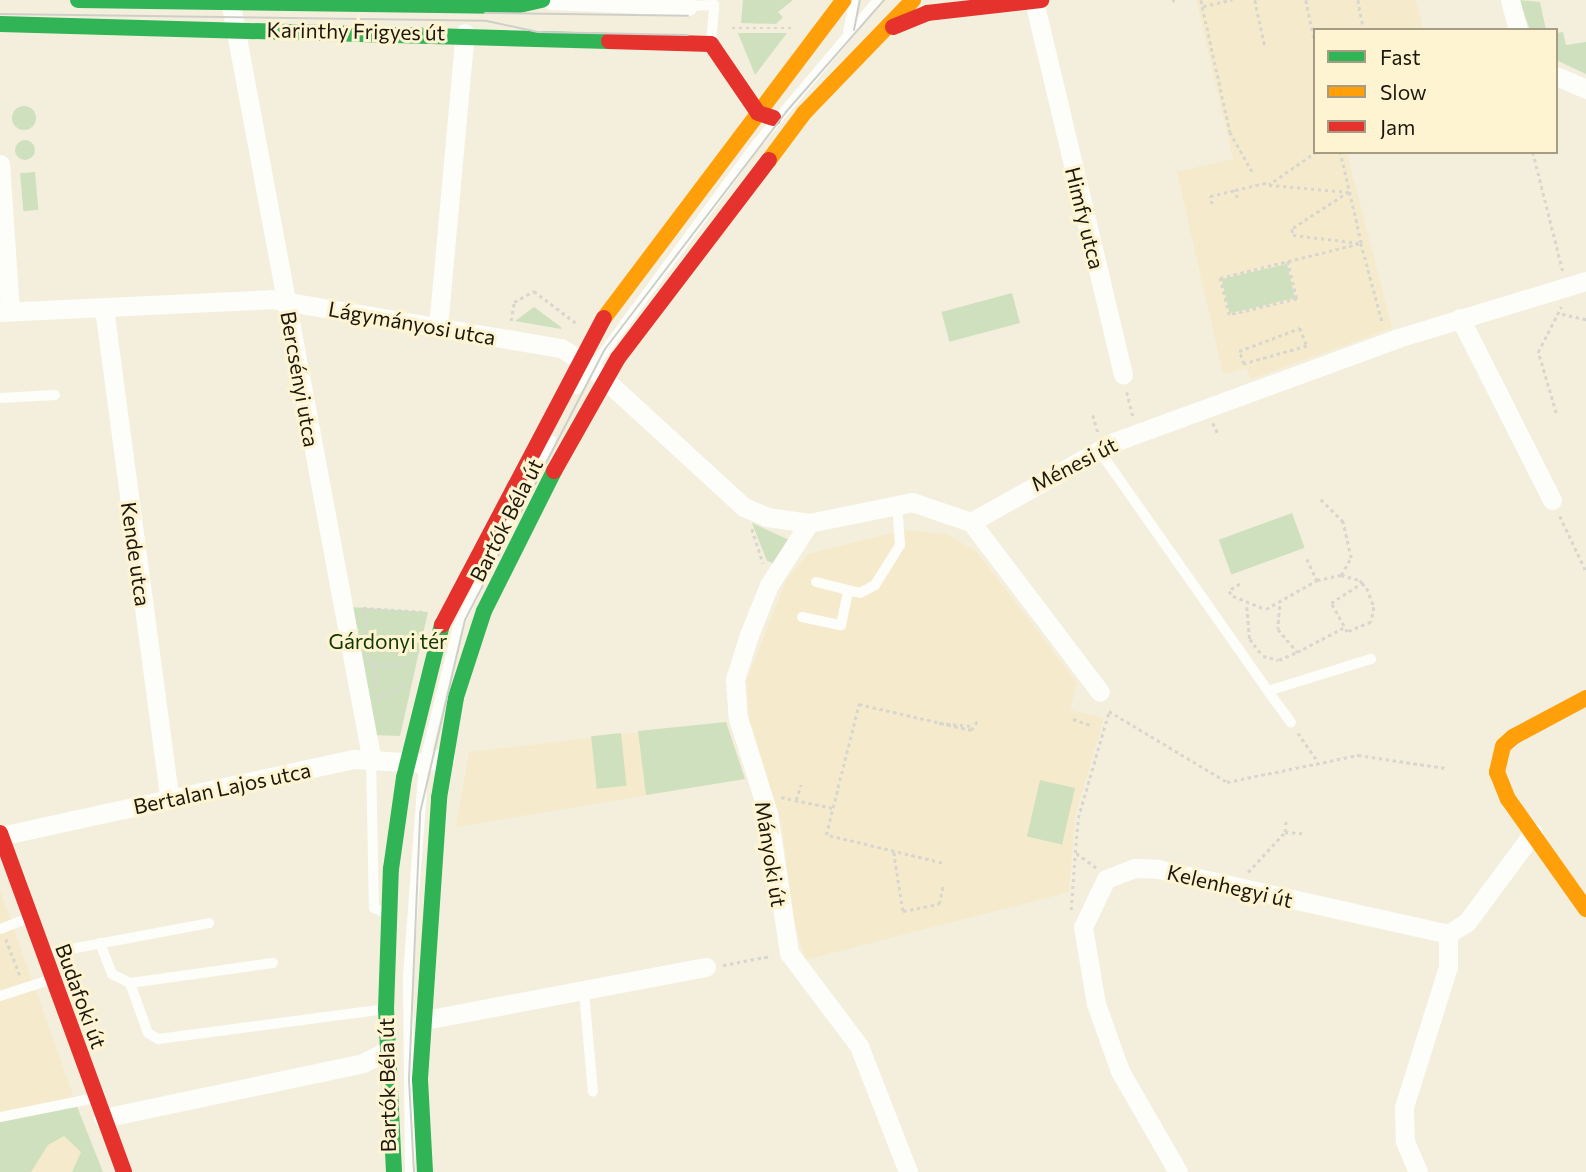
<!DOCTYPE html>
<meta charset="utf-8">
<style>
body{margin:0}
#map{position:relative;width:1586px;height:1172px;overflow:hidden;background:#f4efdc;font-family:Commissioner,sans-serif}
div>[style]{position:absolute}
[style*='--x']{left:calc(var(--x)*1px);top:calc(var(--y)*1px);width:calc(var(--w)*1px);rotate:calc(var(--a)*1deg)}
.built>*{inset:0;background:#f5ebcc}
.green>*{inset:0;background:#cee0bd;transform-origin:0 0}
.round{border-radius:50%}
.path>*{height:2.5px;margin-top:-1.25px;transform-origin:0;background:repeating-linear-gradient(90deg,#d7d6cf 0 3.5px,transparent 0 7px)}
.lane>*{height:10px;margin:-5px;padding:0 5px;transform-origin:5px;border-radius:5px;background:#fdfdfa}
.street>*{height:19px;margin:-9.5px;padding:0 9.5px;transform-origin:9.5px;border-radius:9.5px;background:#fdfdfa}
.fast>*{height:16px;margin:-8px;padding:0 8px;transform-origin:8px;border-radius:8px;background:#30b455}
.slow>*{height:16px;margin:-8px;padding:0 8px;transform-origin:8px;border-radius:8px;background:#ff9f0a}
.jam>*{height:16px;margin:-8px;padding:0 8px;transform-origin:8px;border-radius:8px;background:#e5322d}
.tram>*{height:2px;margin:-1px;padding:0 1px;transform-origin:1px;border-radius:1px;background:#cfcfc9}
span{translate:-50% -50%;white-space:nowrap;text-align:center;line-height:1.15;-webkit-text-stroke:6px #fff4d2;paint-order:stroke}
.street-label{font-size:21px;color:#1c180c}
.park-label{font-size:21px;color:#113701}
.legend{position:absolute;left:1313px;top:28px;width:245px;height:126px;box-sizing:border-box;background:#fff4d2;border:2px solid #a49c83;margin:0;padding:9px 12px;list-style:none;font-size:21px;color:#1c180c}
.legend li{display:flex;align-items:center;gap:14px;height:35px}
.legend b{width:35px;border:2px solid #a49c83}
</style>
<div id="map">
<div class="built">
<i style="clip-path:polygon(1196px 0,1416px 0,1423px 30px,1315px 30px,1315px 152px,1347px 152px,1392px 328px,1251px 379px,1246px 368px,1223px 374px,1177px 172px,1233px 159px)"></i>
<i style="clip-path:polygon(903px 530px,947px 534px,977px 552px,1077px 683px,1070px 710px,1104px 718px,1075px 817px,1069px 892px,805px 960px,793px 918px,782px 825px,749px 717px,747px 679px,787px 578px,808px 554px)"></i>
<i style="clip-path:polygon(726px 722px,745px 779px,456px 827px,469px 752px)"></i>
<i style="clip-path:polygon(0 890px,78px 1109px,103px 1172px,0 1172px)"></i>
</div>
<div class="green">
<i style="clip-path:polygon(743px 0,793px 0,778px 12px,783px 17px,776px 24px,741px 23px)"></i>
<i style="clip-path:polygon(1519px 0,1540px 2px,1546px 30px,1530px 30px)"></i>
<i style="clip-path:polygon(1563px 32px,1566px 45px,1586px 42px,1586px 74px,1556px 60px,1556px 33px)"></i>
<i style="clip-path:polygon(738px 33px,787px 33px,755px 75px)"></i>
<i class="round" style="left:12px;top:106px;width:24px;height:24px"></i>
<i class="round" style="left:15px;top:140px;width:20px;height:20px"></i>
<i style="left:35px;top:172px;width:38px;height:15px;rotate:85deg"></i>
<i style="left:1287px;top:264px;width:35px;height:67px;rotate:77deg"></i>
<i style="left:1012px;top:293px;width:31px;height:73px;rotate:75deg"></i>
<i style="clip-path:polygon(534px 307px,561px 327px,561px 329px,515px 321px)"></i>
<i style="left:1292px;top:513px;width:37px;height:78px;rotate:70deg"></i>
<i style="clip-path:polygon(752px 523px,789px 540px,773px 563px,767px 561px)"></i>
<i style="clip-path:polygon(350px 607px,428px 612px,400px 736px,374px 735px)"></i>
<i style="clip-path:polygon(726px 722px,745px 779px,646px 795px,638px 731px)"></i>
<i style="left:621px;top:733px;width:53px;height:30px;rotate:84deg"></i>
<i style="left:1040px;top:780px;width:36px;height:58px;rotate:13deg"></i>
<i style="clip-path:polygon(76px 1104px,103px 1172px,72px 1172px,81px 1152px,64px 1136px,48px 1145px,31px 1172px,0 1172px,0 1117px)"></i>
</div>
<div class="path">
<i style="--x:1172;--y:0;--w:3;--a:18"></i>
<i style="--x:1201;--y:0;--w:135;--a:77.6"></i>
<i style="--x:1230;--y:132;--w:47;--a:60.7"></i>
<i style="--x:1255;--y:0;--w:48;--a:78"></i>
<i style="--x:1306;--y:0;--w:44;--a:78.2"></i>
<i style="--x:1358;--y:0;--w:25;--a:79"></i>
<i style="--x:1203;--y:6;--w:30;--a:-12"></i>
<i style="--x:732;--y:28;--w:63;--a:0"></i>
<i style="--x:1317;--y:152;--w:58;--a:145.5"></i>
<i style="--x:1269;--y:185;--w:80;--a:5"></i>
<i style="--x:1349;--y:192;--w:68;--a:147"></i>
<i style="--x:1292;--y:229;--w:6;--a:81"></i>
<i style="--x:1293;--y:235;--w:68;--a:6.7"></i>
<i style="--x:1361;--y:243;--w:81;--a:74.9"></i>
<i style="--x:1533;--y:152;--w:123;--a:75.9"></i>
<i style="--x:1237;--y:198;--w:8;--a:-104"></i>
<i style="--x:1235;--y:190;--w:35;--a:-13"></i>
<i style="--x:1212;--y:204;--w:8;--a:-104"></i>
<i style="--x:1210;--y:196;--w:26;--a:-13"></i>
<i style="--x:1288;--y:261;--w:39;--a:77"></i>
<i style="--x:1297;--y:299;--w:70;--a:166.8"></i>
<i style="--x:1229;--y:315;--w:38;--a:-104"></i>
<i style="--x:1220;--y:278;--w:145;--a:-13.9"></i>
<i style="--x:1361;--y:243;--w:93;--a:-103"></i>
<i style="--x:1562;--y:314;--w:25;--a:12"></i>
<i style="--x:511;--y:321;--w:19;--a:-81"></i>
<i style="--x:514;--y:302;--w:23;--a:-29"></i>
<i style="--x:534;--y:291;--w:53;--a:37.3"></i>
<i style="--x:1300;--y:328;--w:19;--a:69"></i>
<i style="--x:1307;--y:346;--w:66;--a:164.1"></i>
<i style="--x:1244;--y:364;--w:14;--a:-111"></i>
<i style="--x:1239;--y:351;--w:65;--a:-20.7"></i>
<i style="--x:1127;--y:392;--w:25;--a:76"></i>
<i style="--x:1556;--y:413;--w:64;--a:-106.4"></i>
<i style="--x:1538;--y:352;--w:51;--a:-62.9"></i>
<i style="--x:1093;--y:415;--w:18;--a:74"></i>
<i style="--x:1213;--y:423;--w:14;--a:65"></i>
<i style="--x:1560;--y:516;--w:61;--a:64.7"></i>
<i style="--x:752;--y:529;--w:36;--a:72"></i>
<i style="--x:1307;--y:559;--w:23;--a:65"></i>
<i style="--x:1317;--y:580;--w:25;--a:-12"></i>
<i style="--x:1341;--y:575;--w:20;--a:-60"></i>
<i style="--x:1351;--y:558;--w:37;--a:-103"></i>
<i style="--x:1343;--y:522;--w:33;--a:-135"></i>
<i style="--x:1341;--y:575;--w:20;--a:15"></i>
<i style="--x:1360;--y:580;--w:4;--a:56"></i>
<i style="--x:1362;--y:583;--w:7;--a:45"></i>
<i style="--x:1367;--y:588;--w:20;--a:70"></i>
<i style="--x:1374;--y:607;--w:15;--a:101"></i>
<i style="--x:1371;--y:622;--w:26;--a:157"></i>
<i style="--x:1347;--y:632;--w:33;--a:-119"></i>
<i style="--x:1331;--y:603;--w:37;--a:-33"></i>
<i style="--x:1240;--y:584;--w:13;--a:148"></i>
<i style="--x:1229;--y:591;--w:6;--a:51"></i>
<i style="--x:1233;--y:596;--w:35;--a:22"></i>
<i style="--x:1266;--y:609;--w:59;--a:-29.6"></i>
<i style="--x:1280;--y:606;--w:23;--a:95"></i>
<i style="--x:1278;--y:629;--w:30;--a:50"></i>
<i style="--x:1297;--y:652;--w:52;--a:-27.6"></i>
<i style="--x:1247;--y:607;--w:32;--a:85"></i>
<i style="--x:1250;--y:639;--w:21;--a:53"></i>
<i style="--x:1263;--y:656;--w:16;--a:14"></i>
<i style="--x:1279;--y:660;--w:20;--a:-24"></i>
<i style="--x:363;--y:608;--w:63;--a:3.6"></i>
<i style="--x:364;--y:608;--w:80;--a:80.7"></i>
<i style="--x:374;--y:665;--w:38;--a:0"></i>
<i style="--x:377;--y:698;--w:32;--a:-26"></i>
<i style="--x:1109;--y:711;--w:138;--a:31"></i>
<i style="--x:1227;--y:782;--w:134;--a:-11.6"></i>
<i style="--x:1358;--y:755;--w:88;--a:8.5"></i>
<i style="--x:1073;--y:719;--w:21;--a:19"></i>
<i style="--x:939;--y:723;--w:34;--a:5"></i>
<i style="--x:1298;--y:733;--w:35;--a:55"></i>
<i style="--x:781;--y:797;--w:53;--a:11.9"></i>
<i style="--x:796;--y:800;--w:16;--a:-72"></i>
<i style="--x:1285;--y:832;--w:21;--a:5"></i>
<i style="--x:894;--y:852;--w:60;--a:81.3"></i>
<i style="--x:903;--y:911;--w:37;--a:-11"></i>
<i style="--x:939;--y:904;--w:19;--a:-78"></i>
<i style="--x:942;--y:863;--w:119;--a:-166.4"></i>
<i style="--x:826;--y:835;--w:135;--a:-75.9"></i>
<i style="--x:859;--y:704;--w:115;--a:13.1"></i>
<i style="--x:971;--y:730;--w:14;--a:-56"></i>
<i style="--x:1096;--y:868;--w:26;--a:-144"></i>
<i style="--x:1075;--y:853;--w:35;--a:-85"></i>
<i style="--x:1078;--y:818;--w:111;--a:-73.8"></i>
<i style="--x:1248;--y:872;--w:54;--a:-47.2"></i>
<i style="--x:1285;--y:832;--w:14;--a:-86"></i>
<i style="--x:1071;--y:910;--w:56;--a:-85.9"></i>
<i style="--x:6;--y:939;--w:39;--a:69"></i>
<i style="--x:723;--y:965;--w:49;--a:-10.6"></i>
</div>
<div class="lane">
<i style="--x:688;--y:6;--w:26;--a:-2"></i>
<i style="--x:848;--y:31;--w:32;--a:-77"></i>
<i style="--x:711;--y:43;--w:38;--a:-85"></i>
<i style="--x:577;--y:389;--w:301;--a:-53.8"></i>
<i style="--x:755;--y:146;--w:191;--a:-49.9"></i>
<i style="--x:0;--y:398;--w:55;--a:-3.1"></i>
<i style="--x:1098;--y:449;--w:296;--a:54.9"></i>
<i style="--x:1268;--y:691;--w:108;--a:-17.3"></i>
<i style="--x:816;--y:582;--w:45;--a:14"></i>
<i style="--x:860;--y:593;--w:17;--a:-28"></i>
<i style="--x:875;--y:585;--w:47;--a:-58"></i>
<i style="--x:900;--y:545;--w:43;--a:-94"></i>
<i style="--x:802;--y:617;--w:40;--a:12"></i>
<i style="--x:841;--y:625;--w:35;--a:-78"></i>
<i style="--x:1268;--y:691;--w:39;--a:54"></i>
<i style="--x:371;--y:757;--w:151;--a:88.9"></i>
<i style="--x:374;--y:908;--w:15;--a:23"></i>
<i style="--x:0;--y:929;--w:31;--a:-21"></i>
<i style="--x:100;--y:943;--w:33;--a:69"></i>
<i style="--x:112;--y:974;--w:20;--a:27"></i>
<i style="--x:44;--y:954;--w:168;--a:-10.6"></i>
<i style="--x:273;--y:963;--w:144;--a:172"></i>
<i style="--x:130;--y:983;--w:53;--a:70.2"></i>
<i style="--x:148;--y:1033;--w:12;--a:31"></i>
<i style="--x:158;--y:1039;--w:230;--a:-7.5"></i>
<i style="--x:584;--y:992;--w:100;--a:84.9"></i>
<i style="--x:0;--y:996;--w:55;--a:-18.1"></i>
<i style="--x:0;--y:1117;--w:97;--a:-11.3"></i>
<i style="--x:410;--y:1172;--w:197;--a:-90.6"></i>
<i style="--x:408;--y:975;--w:213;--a:-85.7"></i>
<i style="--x:424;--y:763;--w:140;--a:-76"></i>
<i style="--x:458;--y:627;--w:209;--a:-63.6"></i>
</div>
<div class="street">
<i style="--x:230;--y:0;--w:769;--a:79.44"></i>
<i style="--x:551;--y:0;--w:137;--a:2.5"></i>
<i style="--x:1510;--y:0;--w:31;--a:75"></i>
<i style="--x:1034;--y:1;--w:384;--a:76.6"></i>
<i style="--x:1556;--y:76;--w:33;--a:23"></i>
<i style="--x:0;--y:164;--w:147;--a:86.1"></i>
<i style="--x:104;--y:308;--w:496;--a:82.4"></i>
<i style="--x:0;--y:312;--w:271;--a:-2.7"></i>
<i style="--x:271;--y:299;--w:294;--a:9.6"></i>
<i style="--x:561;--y:348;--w:34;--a:32"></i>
<i style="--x:590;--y:366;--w:209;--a:42.5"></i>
<i style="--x:744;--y:507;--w:25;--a:23"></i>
<i style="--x:767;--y:517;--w:42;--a:8.1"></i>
<i style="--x:809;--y:523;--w:105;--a:-11.5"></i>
<i style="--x:912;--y:502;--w:62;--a:18.7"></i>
<i style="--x:971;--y:522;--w:213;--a:52.8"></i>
<i style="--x:1460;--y:318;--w:204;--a:63.2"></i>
<i style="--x:438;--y:327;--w:295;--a:-84.8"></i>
<i style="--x:971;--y:522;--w:164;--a:-29.2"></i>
<i style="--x:1114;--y:442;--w:302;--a:-20.1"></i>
<i style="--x:1398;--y:338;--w:196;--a:-16.9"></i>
<i style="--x:809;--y:523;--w:74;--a:122.8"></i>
<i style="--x:769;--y:585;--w:54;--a:111.8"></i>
<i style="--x:749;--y:635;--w:46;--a:107.7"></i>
<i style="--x:735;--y:679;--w:39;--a:86"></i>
<i style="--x:738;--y:718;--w:101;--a:72.6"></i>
<i style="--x:768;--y:814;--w:141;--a:81.4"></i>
<i style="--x:789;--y:953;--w:116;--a:53"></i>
<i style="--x:859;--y:1046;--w:135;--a:68.7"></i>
<i style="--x:0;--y:836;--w:362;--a:-12.3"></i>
<i style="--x:354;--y:759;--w:66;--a:3.5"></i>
<i style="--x:420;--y:763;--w:26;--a:-13"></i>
<i style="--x:425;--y:1020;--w:286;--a:-10.7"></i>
<i style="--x:103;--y:1118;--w:266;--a:-11.9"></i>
<i style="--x:363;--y:1063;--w:27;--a:-27"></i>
<i style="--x:1178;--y:1172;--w:116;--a:-119.9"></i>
<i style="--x:1120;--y:1071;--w:71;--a:-109.7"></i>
<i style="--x:1096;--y:1004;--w:78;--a:-99.6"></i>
<i style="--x:1083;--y:927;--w:53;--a:-64.4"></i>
<i style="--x:1106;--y:879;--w:31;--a:-21"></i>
<i style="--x:1135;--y:868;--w:23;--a:2"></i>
<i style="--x:1158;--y:869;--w:297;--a:12.6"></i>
<i style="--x:1448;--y:934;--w:22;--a:-32"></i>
<i style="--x:1467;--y:922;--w:111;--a:-53.4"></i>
<i style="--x:1418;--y:1172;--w:34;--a:-113"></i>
<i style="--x:1405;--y:1141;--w:34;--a:-92"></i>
<i style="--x:1404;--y:1107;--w:147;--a:-72.6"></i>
<i style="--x:1448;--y:967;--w:33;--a:-90"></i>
</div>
<div class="fast">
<i style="--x:78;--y:0;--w:437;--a:0.8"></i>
<i style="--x:515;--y:6;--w:28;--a:-13"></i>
<i style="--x:0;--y:24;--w:609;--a:1.6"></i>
<i style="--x:394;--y:1172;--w:163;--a:-92.8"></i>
<i style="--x:386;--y:1009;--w:140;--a:-88"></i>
<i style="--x:391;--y:869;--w:92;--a:-81.9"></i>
<i style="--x:404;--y:778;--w:158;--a:-76.1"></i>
<i style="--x:425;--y:1172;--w:93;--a:-93.1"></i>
<i style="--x:420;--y:1079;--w:282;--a:-86.1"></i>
<i style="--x:439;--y:798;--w:102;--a:-80.4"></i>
<i style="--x:456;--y:697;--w:90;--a:-72"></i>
<i style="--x:484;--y:611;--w:157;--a:-63.4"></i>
</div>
<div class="slow">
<i style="--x:769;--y:160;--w:59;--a:-53.3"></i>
<i style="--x:804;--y:113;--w:157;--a:-46"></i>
<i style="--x:604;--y:318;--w:398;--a:-53"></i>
<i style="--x:1586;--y:698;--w:83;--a:151.9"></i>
<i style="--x:1513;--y:737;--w:13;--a:138"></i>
<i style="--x:1503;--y:746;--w:27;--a:103"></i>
<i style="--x:1497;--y:772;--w:29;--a:68"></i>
<i style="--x:1508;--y:799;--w:135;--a:54.7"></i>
</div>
<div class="jam">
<i style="--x:893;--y:27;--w:37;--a:-22"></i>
<i style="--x:927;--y:13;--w:115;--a:-6.5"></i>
<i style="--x:609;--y:41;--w:102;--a:1.7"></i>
<i style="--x:711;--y:44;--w:83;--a:55.7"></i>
<i style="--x:758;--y:113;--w:16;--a:18"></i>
<i style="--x:554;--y:471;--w:130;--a:-60.5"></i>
<i style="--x:618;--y:358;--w:249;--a:-52.7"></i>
<i style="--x:442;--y:625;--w:347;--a:-62.2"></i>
<i style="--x:0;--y:833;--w:361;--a:69.9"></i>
</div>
<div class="tram">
<i style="--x:485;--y:13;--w:203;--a:0.8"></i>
<i style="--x:0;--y:14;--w:487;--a:0.8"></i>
<i style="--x:487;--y:21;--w:52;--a:12.2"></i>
<i style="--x:538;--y:32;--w:150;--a:1.1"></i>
<i style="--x:854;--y:30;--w:31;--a:-79"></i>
<i style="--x:414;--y:1172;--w:92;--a:-93.1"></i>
<i style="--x:409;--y:1080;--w:267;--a:-87.6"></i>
<i style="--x:420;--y:813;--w:198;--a:-76.9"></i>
<i style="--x:465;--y:620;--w:305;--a:-62.7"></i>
<i style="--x:605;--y:349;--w:298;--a:-52.6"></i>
<i style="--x:786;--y:112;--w:149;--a:-48.8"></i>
</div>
<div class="street-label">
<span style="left:356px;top:31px;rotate:1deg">Karinthy Frigyes út</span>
<span style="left:1085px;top:218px;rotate:76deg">Himfy utca</span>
<span style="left:412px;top:323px;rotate:10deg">Lágymányosi utca</span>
<span style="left:300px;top:379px;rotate:80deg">Bercsényi utca</span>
<span style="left:1074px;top:464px;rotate:-27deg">Ménesi út</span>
<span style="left:506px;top:520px;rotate:-63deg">Bartók Béla út</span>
<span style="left:136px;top:554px;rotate:82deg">Kende utca</span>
<span style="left:222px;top:788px;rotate:-12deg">Bertalan Lajos utca</span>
<span style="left:771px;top:854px;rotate:81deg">Mányoki út</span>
<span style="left:1230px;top:886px;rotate:13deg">Kelenhegyi út</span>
<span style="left:81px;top:996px;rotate:70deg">Budafoki út</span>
<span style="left:387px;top:1085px;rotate:-91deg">Bartók Béla út</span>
</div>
<div class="park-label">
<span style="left:388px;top:641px">Gárdonyi tér</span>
</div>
<ul class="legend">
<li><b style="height:9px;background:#30b455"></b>Fast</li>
<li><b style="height:9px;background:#ff9f0a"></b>Slow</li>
<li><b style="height:9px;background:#e5322d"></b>Jam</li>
</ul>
</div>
